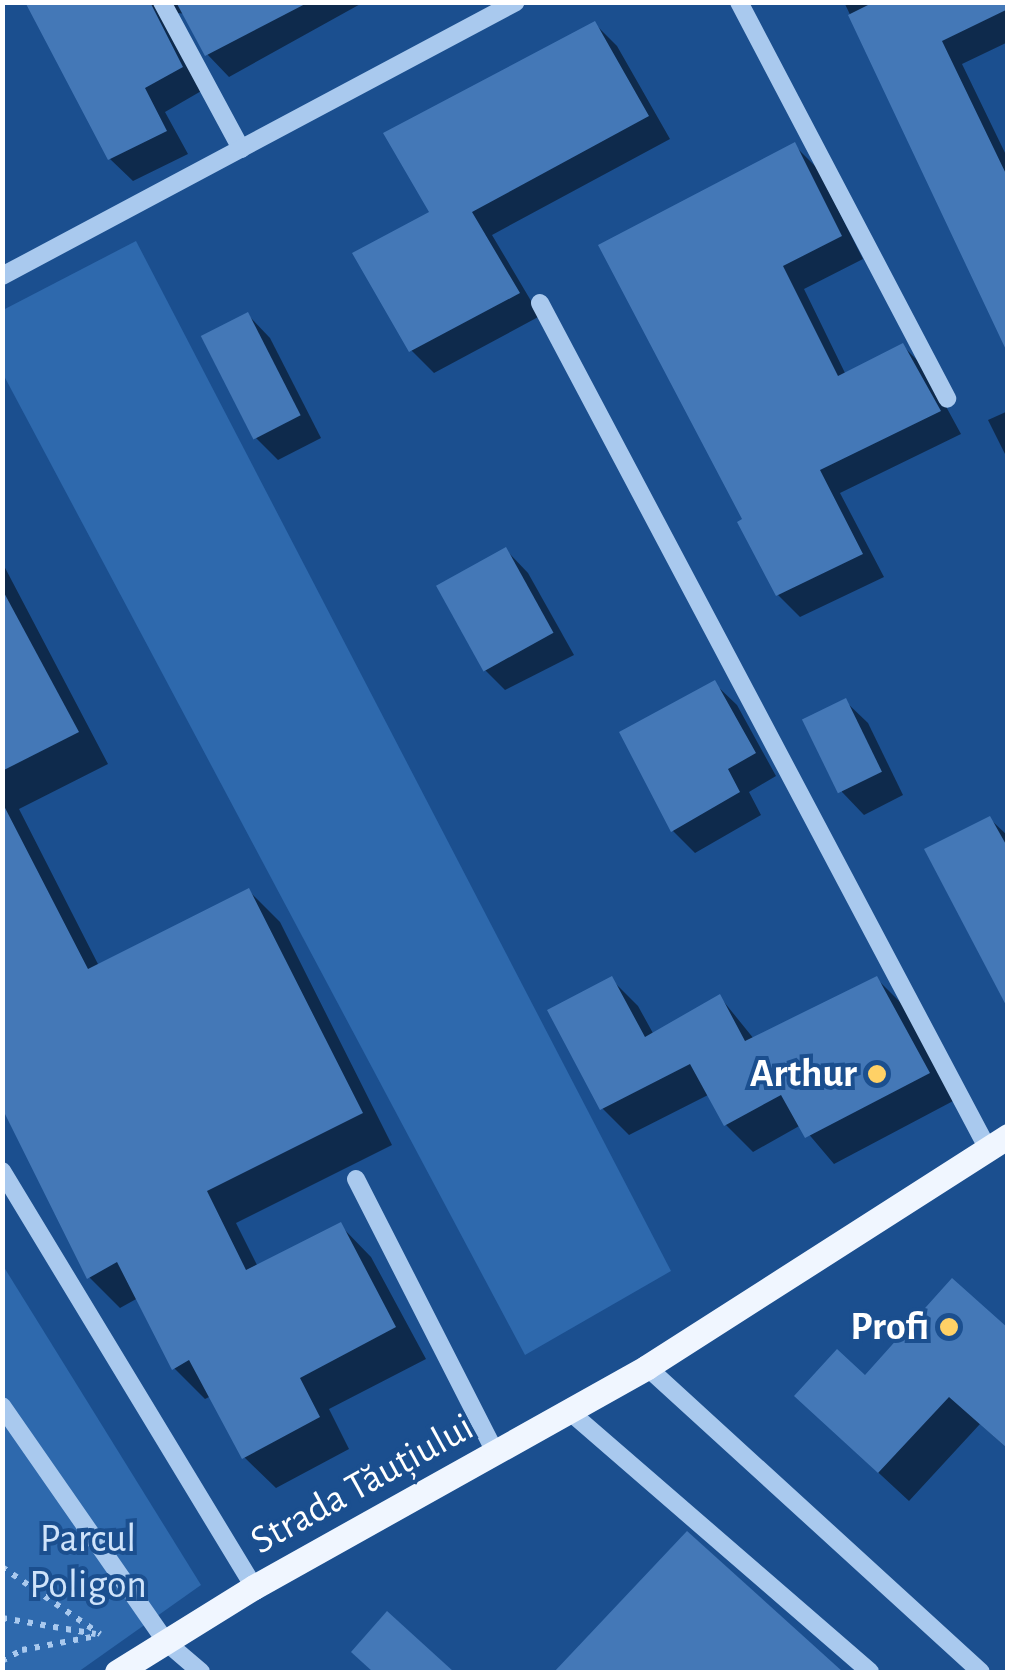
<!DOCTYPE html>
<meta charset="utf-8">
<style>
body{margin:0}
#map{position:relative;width:1010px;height:1675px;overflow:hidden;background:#1b4f8f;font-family:"Alegreya Sans",sans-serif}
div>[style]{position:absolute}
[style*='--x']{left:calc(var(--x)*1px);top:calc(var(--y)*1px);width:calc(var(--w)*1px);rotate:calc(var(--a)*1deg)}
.green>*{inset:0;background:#2e69ad}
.shadow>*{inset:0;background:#0007}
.building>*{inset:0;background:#4478b7;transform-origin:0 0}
.path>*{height:6px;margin-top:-3px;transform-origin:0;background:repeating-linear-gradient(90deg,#a9c9ee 0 5px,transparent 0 13px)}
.minor>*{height:18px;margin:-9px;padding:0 9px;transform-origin:9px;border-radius:9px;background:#a9c9ee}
.major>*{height:25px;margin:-12.5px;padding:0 12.5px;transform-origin:12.5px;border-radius:12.5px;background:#f0f6ff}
.dots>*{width:28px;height:28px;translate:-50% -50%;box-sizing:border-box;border:5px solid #1b4f8f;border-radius:50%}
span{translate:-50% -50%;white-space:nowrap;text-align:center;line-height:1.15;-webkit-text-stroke:8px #1b4f8f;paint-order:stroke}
.poi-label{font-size:40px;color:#fff;font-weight:700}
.right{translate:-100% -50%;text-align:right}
.street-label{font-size:40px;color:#fff}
.park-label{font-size:40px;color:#cfe3fa}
.frame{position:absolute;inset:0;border:5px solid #fff;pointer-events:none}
</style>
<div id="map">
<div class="green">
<i style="clip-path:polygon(136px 241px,671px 1271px,525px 1355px,3px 374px,3px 310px)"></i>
<i style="clip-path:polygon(2px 1264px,201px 1585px,78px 1672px,3px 1672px)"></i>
</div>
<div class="shadow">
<i style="clip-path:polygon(59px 2px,364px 2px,229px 77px,207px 54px,186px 14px,178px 13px,203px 90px,165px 112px,188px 154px,133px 181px,110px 159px)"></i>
<i style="clip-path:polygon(844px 2px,1008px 2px,1008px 42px,962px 64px,1008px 159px,1008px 344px)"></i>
<i style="clip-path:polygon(595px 24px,617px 46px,670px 139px,492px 235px,540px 316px,434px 373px,411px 350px,433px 213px)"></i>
<i style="clip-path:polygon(794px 145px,817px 168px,863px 259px,804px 289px,846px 375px,903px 346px,925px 368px,961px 434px,840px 493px,884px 577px,800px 617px,778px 595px,746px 520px)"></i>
<i style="clip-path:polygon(248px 315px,270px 338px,321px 438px,278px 460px,256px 438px)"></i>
<i style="clip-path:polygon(1008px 411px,1008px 460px,988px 420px)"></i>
<i style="clip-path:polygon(506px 550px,528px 573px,574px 655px,505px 690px,482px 667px)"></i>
<i style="clip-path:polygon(2px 562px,108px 764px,19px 809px,99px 966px,249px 891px,280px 922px,392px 1145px,236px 1223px,258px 1267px,340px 1225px,371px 1257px,426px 1359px,329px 1409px,349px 1449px,276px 1488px,244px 1457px,211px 1396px,205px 1399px,174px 1368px,138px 1298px,120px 1308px,89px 1277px,2px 1101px)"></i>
<i style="clip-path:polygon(714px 683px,737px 705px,776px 776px,749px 792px,761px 815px,695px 853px,673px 831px)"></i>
<i style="clip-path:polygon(845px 701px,868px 723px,903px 795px,864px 815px,842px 792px)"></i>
<i style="clip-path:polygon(990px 819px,1008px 836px,1008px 986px)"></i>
<i style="clip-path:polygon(611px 979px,638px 1006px,654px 1035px,720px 997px,754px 1039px,877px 979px,904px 1006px,955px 1100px,834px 1164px,801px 1125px,753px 1152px,726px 1125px,710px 1094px,629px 1135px,602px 1108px)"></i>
<i style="clip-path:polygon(1008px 1332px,1008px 1449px,980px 1424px,909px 1501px,827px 1425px,865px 1378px)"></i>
<i style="clip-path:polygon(688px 1535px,839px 1672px,560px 1672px)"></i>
</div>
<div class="building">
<i style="clip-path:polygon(25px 2px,150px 2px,183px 67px,145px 88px,167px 131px,108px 160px)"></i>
<i style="clip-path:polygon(176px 2px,309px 2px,205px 56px)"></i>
<i style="clip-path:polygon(874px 2px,1008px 2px,1008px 9px,942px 41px,1008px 178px,1008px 354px,848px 15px)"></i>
<i style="clip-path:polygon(595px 21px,649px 116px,472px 212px,520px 293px,409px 352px,352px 253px,429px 212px,383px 133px)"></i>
<i style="clip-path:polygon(795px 142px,842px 236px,783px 266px,838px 376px,903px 343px,941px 411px,820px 470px,863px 554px,776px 596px,737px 522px,742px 519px,598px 245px)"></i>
<i style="left:248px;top:312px;width:116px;height:53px;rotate:63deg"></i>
<i style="left:506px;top:547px;width:98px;height:80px;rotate:61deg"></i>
<i style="clip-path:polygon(2px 589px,79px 732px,2px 771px)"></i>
<i style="clip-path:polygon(715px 680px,756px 753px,728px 769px,740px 792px,671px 832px,619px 732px)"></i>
<i style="left:846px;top:698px;width:82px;height:49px;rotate:64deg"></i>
<i style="clip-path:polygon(2px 802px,88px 969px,249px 888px,363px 1113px,207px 1191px,246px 1270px,341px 1222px,396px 1327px,300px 1378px,320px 1417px,242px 1459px,189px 1360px,172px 1370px,117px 1262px,87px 1279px,2px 1108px)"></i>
<i style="clip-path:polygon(990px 816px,1008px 848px,1008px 1009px,924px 849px)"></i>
<i style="clip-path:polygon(612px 976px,645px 1037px,720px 994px,745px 1041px,877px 976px,930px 1073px,805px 1138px,781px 1095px,724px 1126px,690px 1064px,600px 1110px,547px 1010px)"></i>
<i style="clip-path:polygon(952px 1278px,1008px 1328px,1008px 1449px,949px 1397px,878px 1473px,794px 1396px,837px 1349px,865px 1375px)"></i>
<i style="clip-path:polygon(687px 1531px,843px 1672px,554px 1672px)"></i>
<i style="clip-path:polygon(387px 1611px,454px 1672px,373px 1672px,351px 1652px)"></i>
</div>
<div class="path">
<i style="--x:2;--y:1567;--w:119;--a:34.4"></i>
<i style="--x:2;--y:1618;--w:95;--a:9.7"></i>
<i style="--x:2;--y:1661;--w:23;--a:-29"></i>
<i style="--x:22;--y:1650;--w:75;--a:-10.7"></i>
</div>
<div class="minor">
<i style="--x:162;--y:2;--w:167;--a:61.7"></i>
<i style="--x:739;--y:2;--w:448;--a:62.3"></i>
<i style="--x:2;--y:276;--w:582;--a:-28.06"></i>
<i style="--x:540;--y:303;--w:957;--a:62.1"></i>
<i style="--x:2;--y:1171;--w:486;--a:58.8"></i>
<i style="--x:356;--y:1179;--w:309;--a:63"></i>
<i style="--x:647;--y:1367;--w:452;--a:42.4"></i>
<i style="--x:2;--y:1406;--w:287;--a:55.2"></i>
<i style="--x:166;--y:1642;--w:46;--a:40.6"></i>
<i style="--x:569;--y:1411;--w:398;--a:40.9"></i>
</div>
<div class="major">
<i style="--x:117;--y:1672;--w:161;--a:-31.8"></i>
<i style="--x:254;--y:1587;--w:450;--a:-29.2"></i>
<i style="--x:647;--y:1367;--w:429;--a:-32.6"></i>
</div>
<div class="dots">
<i style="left:877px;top:1074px;background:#ffd166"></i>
<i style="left:949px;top:1327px;background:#ffd166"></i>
</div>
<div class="poi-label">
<span class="right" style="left:857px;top:1074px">Arthur</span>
<span class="right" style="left:929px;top:1327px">Profi</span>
</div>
<div class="street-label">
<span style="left:362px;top:1484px;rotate:-29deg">Strada Tăuțiului</span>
</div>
<div class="park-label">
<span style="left:88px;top:1562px">Parcul<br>Poligon</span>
</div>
<div class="frame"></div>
</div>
